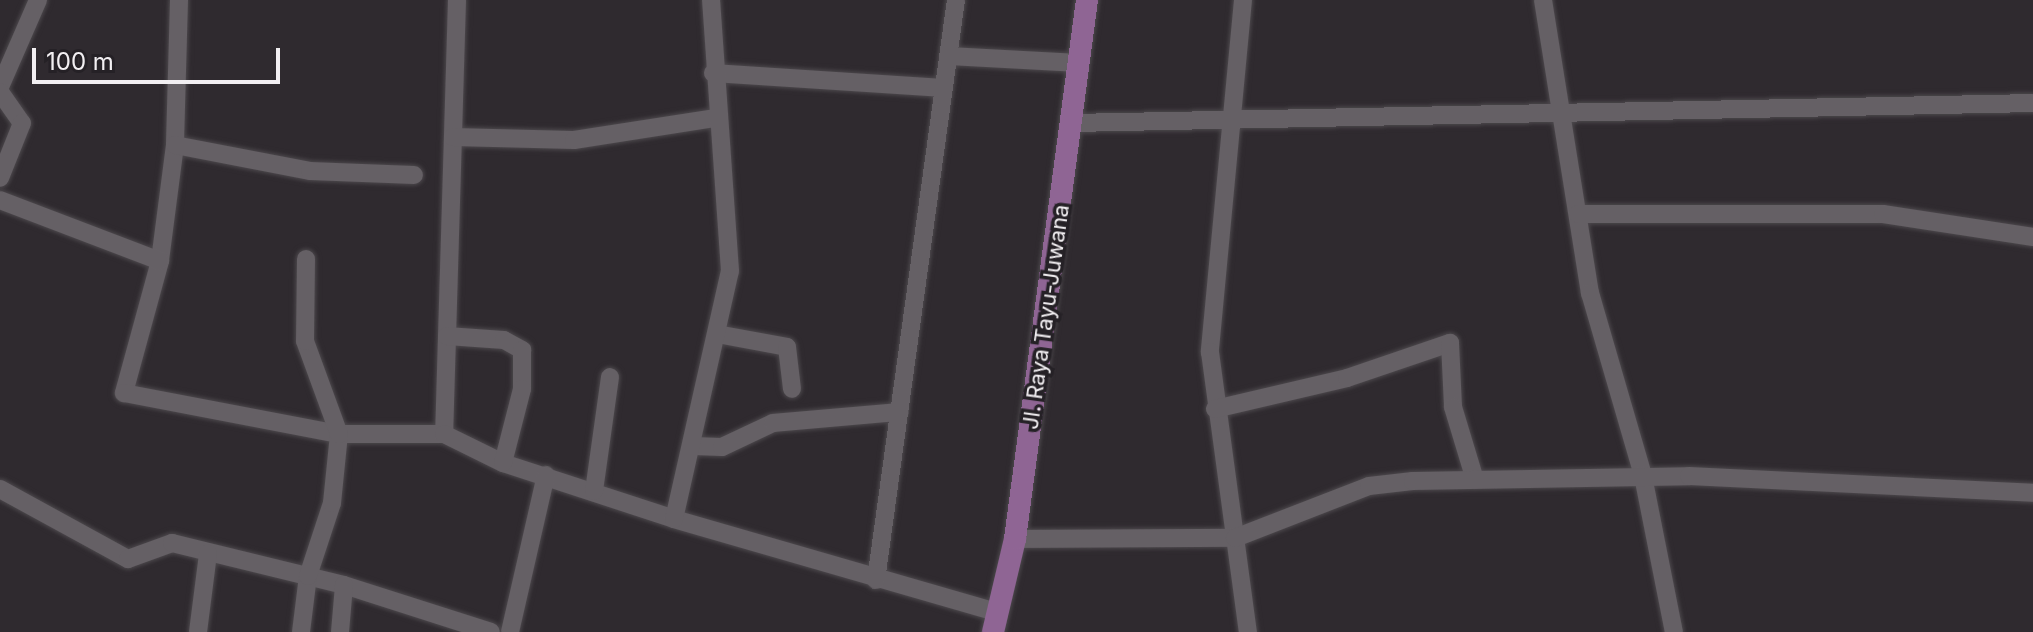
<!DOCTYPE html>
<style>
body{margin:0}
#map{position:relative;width:2033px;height:632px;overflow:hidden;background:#2f2a2f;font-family:Inter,sans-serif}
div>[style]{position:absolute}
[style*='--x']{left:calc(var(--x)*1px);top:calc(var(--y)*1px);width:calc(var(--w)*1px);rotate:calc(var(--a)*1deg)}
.roads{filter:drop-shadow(0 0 2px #4c484c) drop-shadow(0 0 2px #4c484c)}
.minor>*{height:18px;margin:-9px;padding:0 9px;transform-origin:9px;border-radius:9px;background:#656065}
.major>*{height:22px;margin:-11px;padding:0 11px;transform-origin:11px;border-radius:11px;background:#8f6594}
span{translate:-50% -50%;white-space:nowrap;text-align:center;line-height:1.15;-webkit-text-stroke:7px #252126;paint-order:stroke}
.street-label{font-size:22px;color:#f2eff2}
.scale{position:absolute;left:32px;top:48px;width:248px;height:36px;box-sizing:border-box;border:4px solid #f2eff2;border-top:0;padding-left:10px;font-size:24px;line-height:28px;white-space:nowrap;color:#f2eff2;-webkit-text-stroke:6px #252126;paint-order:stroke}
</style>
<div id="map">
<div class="roads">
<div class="minor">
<i style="--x:179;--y:0;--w:145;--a:91.6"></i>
<i style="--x:175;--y:145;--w:117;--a:97.4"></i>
<i style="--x:160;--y:261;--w:137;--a:105.3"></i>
<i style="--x:124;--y:393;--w:219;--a:10.8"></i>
<i style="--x:339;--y:434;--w:105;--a:0"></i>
<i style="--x:457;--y:0;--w:434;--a:91.7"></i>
<i style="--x:444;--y:434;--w:66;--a:26.2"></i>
<i style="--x:503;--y:463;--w:180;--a:18.1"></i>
<i style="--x:674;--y:519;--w:338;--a:16.1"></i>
<i style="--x:1243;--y:0;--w:354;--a:95.4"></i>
<i style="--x:1210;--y:352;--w:283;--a:82.3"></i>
<i style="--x:1543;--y:0;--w:297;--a:80.9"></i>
<i style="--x:1590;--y:293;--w:191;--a:73.8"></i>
<i style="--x:1643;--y:476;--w:159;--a:78.8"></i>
<i style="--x:949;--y:56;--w:130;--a:3.1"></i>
<i style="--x:713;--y:73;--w:231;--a:3.7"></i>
<i style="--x:0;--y:87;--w:95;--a:-66.4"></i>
<i style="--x:0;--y:92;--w:38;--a:55"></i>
<i style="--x:22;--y:123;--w:59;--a:111.8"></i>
<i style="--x:1072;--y:123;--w:961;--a:-1.19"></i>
<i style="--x:453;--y:137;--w:121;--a:1.4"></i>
<i style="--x:574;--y:140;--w:142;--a:-8.9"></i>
<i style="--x:175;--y:145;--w:137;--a:10.9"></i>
<i style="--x:310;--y:171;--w:104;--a:2.2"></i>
<i style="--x:0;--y:200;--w:171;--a:20.9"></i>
<i style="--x:1578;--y:214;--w:305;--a:0"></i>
<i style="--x:1883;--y:214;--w:152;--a:8.7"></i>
<i style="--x:717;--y:334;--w:71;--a:10.5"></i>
<i style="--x:787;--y:347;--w:42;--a:83.2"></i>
<i style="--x:447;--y:336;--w:57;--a:4"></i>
<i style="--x:504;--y:340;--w:21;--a:29"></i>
<i style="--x:522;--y:350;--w:39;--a:90"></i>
<i style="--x:522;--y:389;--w:76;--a:104.4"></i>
<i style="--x:1215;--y:409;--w:136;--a:-13.2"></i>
<i style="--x:1347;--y:378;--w:109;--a:-18.8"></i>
<i style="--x:1450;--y:343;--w:64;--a:87.3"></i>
<i style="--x:1453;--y:407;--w:76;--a:73.2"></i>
<i style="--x:693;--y:446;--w:29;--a:2"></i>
<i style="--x:722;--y:447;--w:56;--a:-25.2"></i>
<i style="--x:773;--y:423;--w:127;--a:-5"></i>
<i style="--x:0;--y:489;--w:146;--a:28.7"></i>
<i style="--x:128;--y:559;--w:47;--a:-20"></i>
<i style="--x:172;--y:543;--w:177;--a:13.7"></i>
<i style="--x:344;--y:585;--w:154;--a:17.7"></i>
<i style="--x:594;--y:491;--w:115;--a:-82"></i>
<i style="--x:674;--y:519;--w:254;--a:-77.3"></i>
<i style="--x:730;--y:271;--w:272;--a:-94"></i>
<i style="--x:1015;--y:539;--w:220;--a:-0.3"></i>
<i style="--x:1235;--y:538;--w:144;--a:-21.2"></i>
<i style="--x:1369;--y:486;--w:44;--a:-6.5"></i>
<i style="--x:1413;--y:481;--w:276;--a:-1"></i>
<i style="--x:1689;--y:476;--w:344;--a:2.8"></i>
<i style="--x:876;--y:580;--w:585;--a:-82.15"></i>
<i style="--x:198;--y:632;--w:79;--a:-82.7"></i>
<i style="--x:301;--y:632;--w:56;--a:-82.9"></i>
<i style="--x:308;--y:576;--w:77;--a:-71.8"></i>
<i style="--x:332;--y:503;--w:69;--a:-84.2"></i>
<i style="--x:339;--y:434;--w:99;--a:-110.1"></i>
<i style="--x:305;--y:341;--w:82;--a:-89.3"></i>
<i style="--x:340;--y:632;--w:47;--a:-85.1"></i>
<i style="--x:510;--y:632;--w:161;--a:-77.1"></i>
</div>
<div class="major">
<i style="--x:993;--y:632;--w:96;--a:-76.7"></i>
<i style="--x:1015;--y:539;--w:544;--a:-82.39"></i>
</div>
</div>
<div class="street-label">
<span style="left:1046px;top:317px;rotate:-82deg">Jl. Raya Tayu-Juwana</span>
</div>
<div class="scale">100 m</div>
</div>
